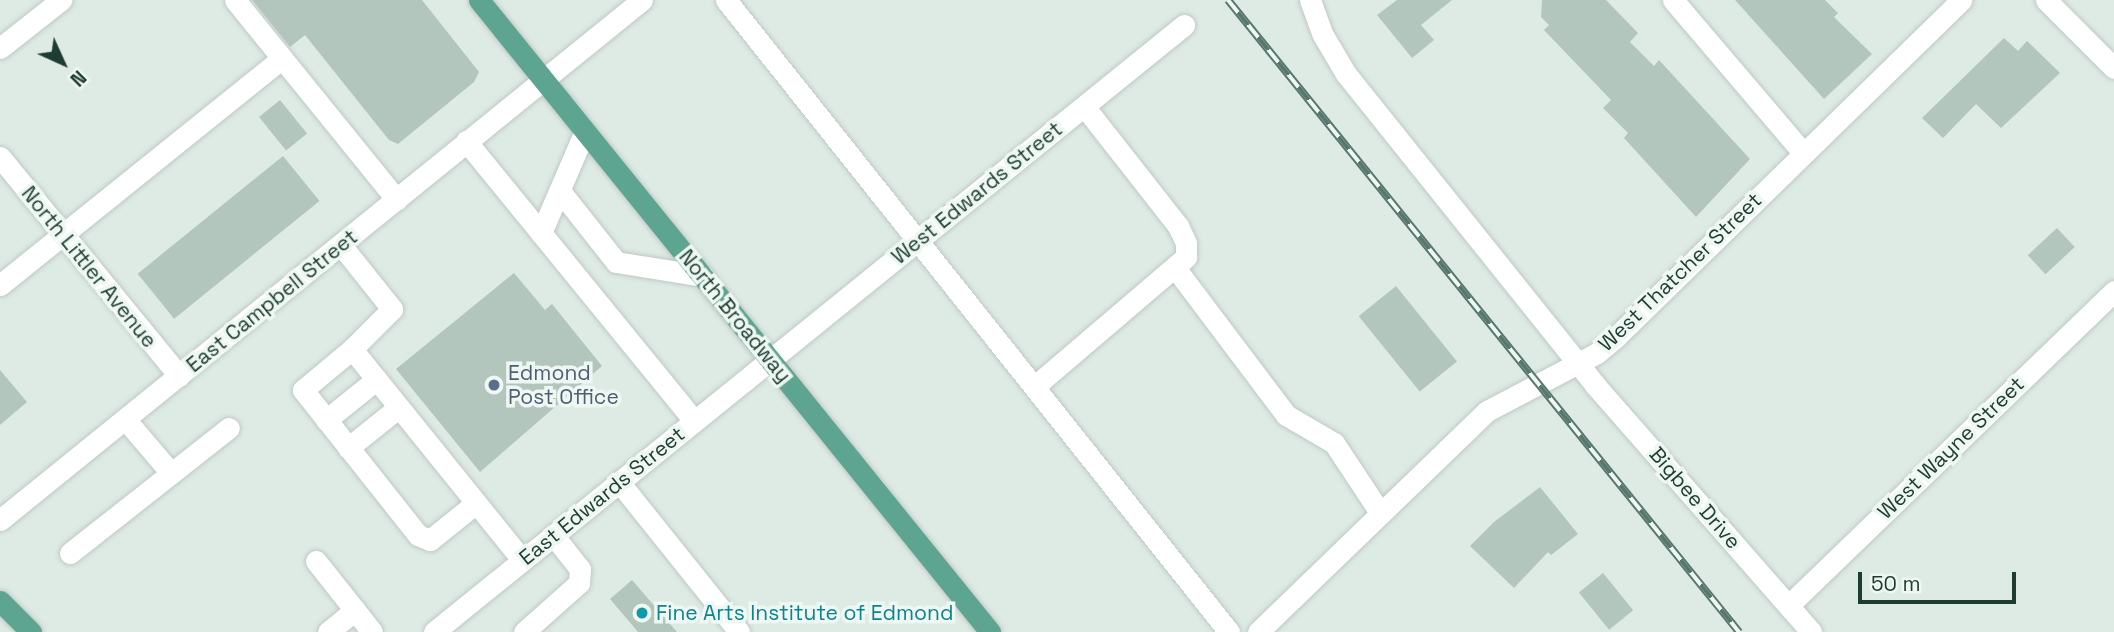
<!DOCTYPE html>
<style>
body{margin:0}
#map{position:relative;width:2114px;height:632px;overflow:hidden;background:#ddebe4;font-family:"Space Grotesk",sans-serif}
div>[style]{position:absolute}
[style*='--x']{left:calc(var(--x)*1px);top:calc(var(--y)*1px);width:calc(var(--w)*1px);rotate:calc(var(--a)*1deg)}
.building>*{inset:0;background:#b2c6bd;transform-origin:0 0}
.roads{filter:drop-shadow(0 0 2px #c0c8c6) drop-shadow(0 0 2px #c0c8c6)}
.minor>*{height:21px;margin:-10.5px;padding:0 10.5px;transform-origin:10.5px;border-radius:10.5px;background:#fff}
.major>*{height:21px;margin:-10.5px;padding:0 10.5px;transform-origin:10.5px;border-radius:10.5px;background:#5da590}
.rail>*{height:8px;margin-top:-4px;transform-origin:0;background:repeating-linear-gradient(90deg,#eef7f2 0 16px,#57786e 0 32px);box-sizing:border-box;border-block:2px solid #57786e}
.dots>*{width:19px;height:19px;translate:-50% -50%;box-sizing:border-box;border:4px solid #eef7f2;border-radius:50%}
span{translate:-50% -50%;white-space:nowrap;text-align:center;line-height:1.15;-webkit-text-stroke:7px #eef7f2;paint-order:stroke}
.street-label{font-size:21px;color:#1d3c32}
.service-label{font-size:21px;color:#4e5e75}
.left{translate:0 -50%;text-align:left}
.culture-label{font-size:21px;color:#0d838f}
.north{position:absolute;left:28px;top:28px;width:70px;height:70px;-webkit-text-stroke:5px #eef7f2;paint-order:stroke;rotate:135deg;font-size:19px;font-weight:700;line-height:28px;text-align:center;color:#1d3c32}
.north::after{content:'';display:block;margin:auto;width:24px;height:32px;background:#1d3c32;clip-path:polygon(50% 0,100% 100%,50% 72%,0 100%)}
.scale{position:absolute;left:1858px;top:572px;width:158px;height:32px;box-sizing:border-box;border:4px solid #1d3c32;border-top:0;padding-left:9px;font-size:21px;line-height:24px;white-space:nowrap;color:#1d3c32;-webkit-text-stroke:5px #eef7f2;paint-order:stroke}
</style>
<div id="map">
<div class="building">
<i style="clip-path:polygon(252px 0,422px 0,479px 72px,474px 82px,398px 144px,389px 140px,305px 35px,290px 47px)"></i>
<i style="clip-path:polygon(1397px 0,1452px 0,1421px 25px,1434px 40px,1412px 58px,1377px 15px)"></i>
<i style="clip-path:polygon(1542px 0,1606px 0,1638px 33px,1630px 42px,1654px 66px,1659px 60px,1750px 159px,1696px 217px,1624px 138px,1628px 133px,1603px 108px,1611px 100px,1544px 30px,1549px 25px,1541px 17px)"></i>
<i style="clip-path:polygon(1735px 0,1825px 0,1838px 13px,1834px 17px,1872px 54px,1824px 99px)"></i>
<i style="clip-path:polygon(2004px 38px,2018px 51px,2027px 41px,2060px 73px,2001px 128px,1976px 104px,1943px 138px,1922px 118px)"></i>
<i style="left:280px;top:100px;width:43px;height:27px;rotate:51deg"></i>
<i style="left:283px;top:156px;width:58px;height:187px;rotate:51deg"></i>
<i style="left:2057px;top:228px;width:26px;height:40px;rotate:47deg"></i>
<i style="clip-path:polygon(514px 273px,545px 310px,552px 304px,602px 366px,480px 472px,396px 369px)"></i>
<i style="left:1396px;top:286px;width:97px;height:48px;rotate:51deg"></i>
<i style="clip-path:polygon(0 370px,27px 402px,0 425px)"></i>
<i style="clip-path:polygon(1540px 487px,1578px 534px,1551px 555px,1548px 552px,1514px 588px,1470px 546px,1494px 522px)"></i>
<i style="left:1603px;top:573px;width:48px;height:31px;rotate:51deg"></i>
<i style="clip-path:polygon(632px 580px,677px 632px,638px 632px,610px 599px)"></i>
</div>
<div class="roads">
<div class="minor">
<i style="--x:235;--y:0;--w:257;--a:51"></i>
<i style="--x:726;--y:0;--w:808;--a:51.48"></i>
<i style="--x:1310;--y:0;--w:37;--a:70"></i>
<i style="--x:1323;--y:35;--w:45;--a:59.5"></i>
<i style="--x:1346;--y:74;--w:398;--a:51.3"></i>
<i style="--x:1595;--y:385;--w:328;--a:48.8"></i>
<i style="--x:1673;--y:0;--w:201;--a:49.6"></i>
<i style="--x:2046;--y:0;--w:96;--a:45"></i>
<i style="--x:0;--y:48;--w:78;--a:-38.2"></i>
<i style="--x:466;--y:141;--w:361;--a:50.8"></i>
<i style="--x:0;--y:157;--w:283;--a:50.7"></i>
<i style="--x:560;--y:191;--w:90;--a:51.7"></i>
<i style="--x:616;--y:262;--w:88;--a:9.1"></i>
<i style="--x:541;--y:233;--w:111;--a:-66.7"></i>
<i style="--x:341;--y:245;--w:82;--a:51.4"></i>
<i style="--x:392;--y:309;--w:57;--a:135"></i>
<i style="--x:352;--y:349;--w:271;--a:51.1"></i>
<i style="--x:1176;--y:269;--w:183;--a:53"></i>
<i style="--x:1286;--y:415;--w:56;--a:30.3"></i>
<i style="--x:1334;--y:443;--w:82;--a:56.5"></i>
<i style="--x:0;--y:285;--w:362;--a:-38.8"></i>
<i style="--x:352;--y:349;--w:64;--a:140.1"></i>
<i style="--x:303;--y:390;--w:185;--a:51.6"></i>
<i style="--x:418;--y:535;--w:13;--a:23"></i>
<i style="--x:430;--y:540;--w:59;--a:-38.8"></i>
<i style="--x:1035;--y:386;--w:199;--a:-40.5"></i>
<i style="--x:1186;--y:257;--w:14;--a:-90"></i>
<i style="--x:1186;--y:243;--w:19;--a:-115"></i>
<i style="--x:1178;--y:226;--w:152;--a:-128.1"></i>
<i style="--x:125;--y:419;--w:71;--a:49.6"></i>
<i style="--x:326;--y:420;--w:65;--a:-38.8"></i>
<i style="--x:348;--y:448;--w:65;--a:-38.8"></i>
<i style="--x:619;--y:482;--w:192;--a:51.3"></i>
<i style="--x:0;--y:520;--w:826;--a:-39.01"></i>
<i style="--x:70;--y:553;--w:202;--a:-38.2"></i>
<i style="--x:316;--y:561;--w:90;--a:51.7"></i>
<i style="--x:1789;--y:605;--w:452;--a:-44"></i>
<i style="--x:328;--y:632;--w:35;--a:-39"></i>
<i style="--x:434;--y:632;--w:965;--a:-38.98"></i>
<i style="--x:524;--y:632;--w:74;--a:-41.7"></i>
<i style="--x:579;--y:583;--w:14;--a:-86"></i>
<i style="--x:580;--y:569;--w:43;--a:-128.5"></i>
<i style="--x:1258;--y:632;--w:318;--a:-44"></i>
<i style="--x:1487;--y:411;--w:124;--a:-27.8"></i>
<i style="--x:1597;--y:353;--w:26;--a:-40"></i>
<i style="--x:1617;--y:336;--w:481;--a:-44.3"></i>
</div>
<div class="major">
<i style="--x:479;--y:0;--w:813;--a:51.04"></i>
<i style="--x:0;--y:601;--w:44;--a:45"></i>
</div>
</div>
<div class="rail">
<i style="--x:1228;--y:0;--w:813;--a:51.04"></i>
</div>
<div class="dots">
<i style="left:494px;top:385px;background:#5c6f8a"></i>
<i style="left:642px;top:613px;background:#0f9aa8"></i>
</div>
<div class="street-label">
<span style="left:977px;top:193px;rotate:-39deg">West Edwards Street</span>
<span style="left:89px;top:267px;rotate:51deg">North Littler Avenue</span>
<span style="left:1680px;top:272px;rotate:-44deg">West Thatcher Street</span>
<span style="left:272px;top:301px;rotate:-39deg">East Campbell Street</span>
<span style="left:735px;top:316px;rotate:51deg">North Broadway</span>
<span style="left:1951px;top:448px;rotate:-44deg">West Wayne Street</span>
<span style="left:602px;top:496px;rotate:-39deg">East Edwards Street</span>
<span style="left:1695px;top:498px;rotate:49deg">Bigbee Drive</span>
</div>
<div class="service-label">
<span class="left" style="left:508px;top:385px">Edmond<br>Post Office</span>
</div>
<div class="culture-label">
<span class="left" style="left:656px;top:613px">Fine Arts Institute of Edmond</span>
</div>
<div class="north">N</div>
<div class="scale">50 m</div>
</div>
